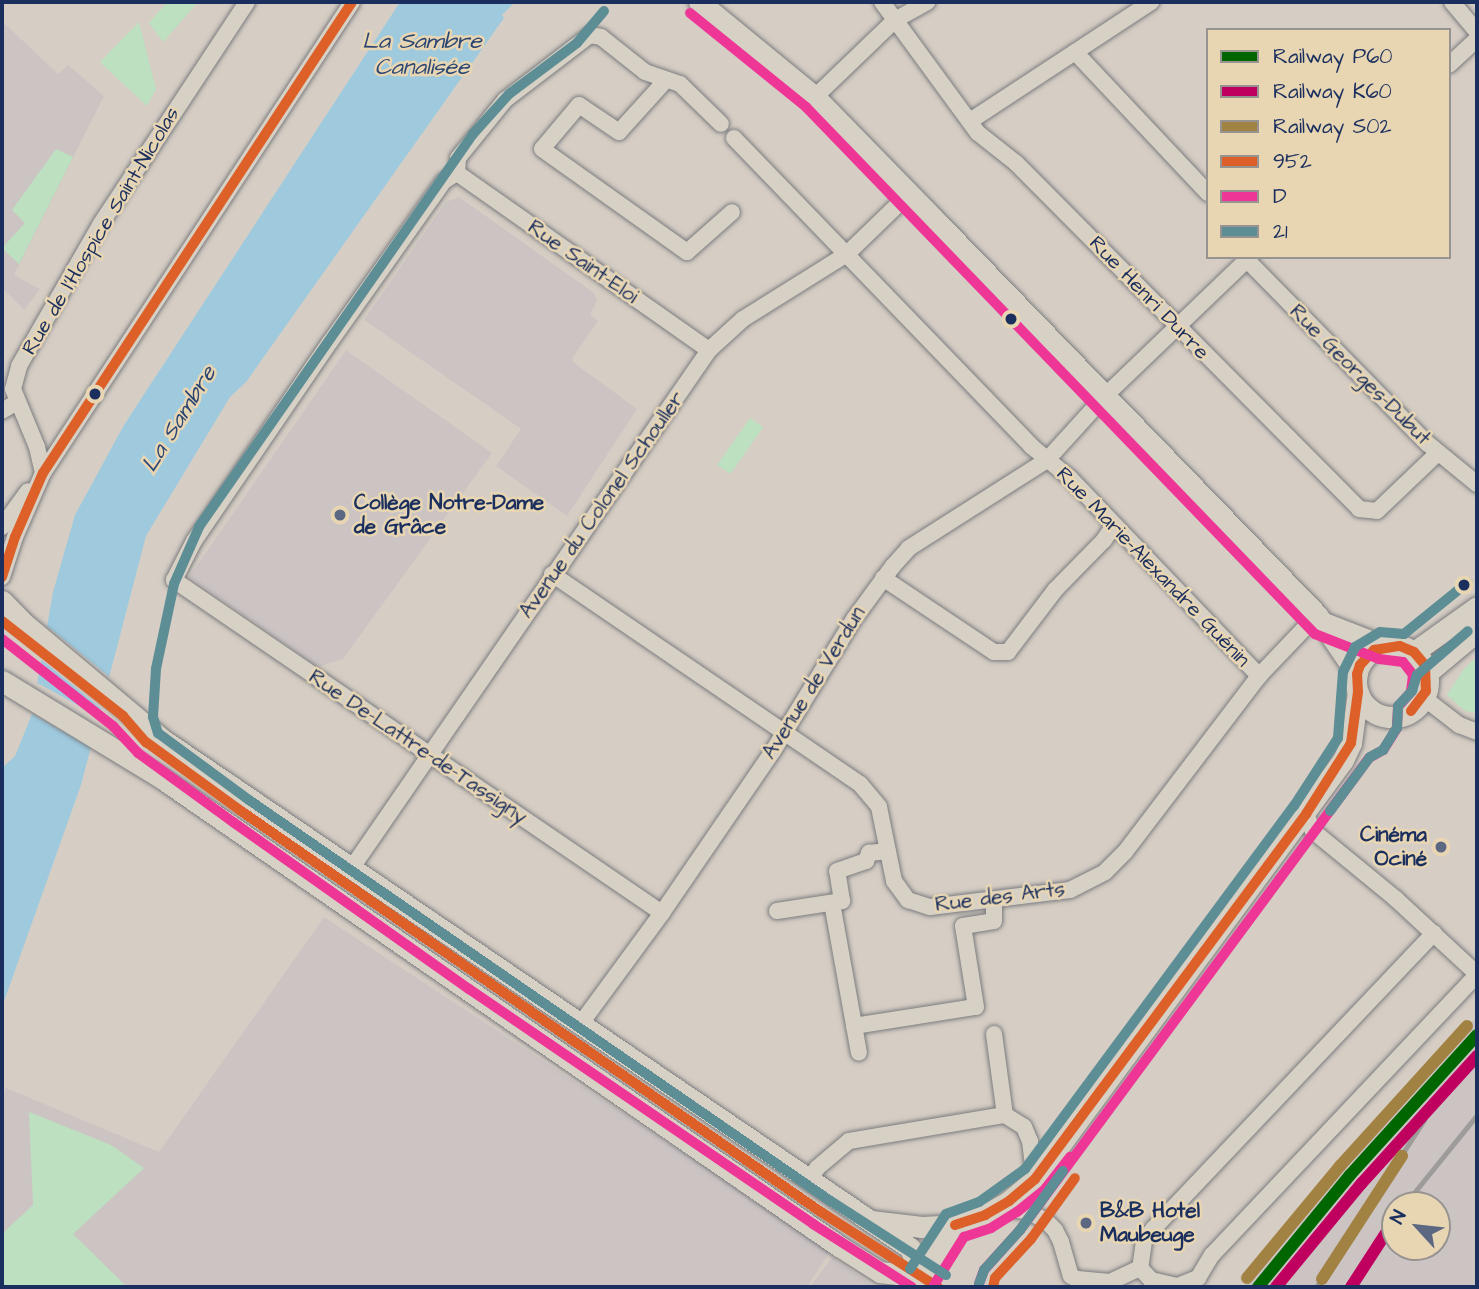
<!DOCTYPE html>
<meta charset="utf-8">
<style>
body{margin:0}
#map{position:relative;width:1479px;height:1289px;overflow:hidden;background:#d6cec4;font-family:"Architects Daughter",sans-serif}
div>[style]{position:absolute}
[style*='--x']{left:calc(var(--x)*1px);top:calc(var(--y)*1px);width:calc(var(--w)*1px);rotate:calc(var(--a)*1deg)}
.built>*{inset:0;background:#ccc4c3}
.green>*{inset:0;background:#bce0c0;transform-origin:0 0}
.water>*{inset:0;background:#9fcade}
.pier>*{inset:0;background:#d6cec4}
.roads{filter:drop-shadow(0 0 2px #7b7c80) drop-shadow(0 0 2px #7b7c80)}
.street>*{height:16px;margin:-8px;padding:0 8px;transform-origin:8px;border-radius:8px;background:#d7d0c4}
.secondary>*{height:21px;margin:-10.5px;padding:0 10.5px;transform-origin:10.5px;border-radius:10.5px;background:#d7d0c4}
.secondary>.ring{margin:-10.5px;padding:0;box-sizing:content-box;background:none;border:21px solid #d7d0c4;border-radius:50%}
.rail>*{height:5px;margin:-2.5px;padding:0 2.5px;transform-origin:2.5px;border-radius:2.5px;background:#9e9c9a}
.bus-1>*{height:10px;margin:-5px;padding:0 5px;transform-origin:5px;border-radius:5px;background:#dc6028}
.bus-2>*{height:10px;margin:-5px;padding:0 5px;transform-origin:5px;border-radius:5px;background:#ee3697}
.bus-3>*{height:10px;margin:-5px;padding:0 5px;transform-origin:5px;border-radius:5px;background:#5e8e95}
.rail-1>*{height:12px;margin:-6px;padding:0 6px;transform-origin:6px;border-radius:6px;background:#060}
.rail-2>*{height:12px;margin:-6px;padding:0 6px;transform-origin:6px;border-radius:6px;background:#bf005f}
.rail-3>*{height:12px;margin:-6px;padding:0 6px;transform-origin:6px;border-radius:6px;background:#a28242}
.dots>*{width:19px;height:19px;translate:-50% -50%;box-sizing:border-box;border:4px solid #e8d6b3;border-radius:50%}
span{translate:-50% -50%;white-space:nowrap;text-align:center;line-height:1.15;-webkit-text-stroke:5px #e8d6b3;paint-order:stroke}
.street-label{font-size:21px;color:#1b2f5e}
.poi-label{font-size:21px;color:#1b2f5e;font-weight:700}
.left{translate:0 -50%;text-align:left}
.right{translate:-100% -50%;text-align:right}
.water-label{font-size:23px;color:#2b4673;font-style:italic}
.frame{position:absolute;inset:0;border:4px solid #1b2f5e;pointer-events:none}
.legend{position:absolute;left:1206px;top:28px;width:245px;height:231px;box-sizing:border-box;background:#e8d6b3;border:2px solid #969391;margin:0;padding:9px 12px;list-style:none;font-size:21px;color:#1b2f5e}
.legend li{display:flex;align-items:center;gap:14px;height:35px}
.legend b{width:35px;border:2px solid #969391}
.north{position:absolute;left:1381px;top:1191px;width:70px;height:70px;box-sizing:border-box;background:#e8d6b3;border:2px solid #969391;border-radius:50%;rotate:297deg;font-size:19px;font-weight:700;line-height:28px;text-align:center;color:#1b2f5e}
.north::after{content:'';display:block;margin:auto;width:24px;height:32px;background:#5c6782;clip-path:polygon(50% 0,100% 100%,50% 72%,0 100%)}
</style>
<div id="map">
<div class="built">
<i style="clip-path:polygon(2px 21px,58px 74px,68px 65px,104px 96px,14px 275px,40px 289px,24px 310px,2px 288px)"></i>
<i style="clip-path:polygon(459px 197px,594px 293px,597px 301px,590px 315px,598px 321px,573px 357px,573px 362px,637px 409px,567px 516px,496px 466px,521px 429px,364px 320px,446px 202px)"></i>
<i style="clip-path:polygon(346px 350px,492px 453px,343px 659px,318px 667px,189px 577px)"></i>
<i style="clip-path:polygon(324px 917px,831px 1250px,807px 1287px,2px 1287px,2px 1098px,6px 1088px,159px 1152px)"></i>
<i style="clip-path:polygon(evenodd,1477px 1016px,1477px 1287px,1243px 1287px,1345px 1165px,1477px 1016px,1437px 1205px,1437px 1247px,1395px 1247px,1395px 1205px,1437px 1205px)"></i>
<i style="clip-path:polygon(832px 1257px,875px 1287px,810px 1287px)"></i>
</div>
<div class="green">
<i style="clip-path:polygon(167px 2px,198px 2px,163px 42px,149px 23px)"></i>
<i style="clip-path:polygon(139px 22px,156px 89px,147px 106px,100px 62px)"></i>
<i style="clip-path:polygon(56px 149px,73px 157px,19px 264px,2px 248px,25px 223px,12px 210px)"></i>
<i style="left:750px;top:418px;width:16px;height:57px;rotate:35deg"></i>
<i style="clip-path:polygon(1477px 657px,1477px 713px,1465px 711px,1447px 695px,1464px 669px)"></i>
<i style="clip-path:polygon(29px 1112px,111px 1145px,144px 1168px,73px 1234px,127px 1287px,2px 1287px,2px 1234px,33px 1205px)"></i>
</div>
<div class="water">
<i style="clip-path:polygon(400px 2px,515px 2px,502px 15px,504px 18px,246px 382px,230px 397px,146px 536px,81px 785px,2px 1007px,2px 768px,15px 756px,32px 714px,53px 592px,75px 515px,124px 425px)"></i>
</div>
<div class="pier">
<i style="clip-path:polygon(43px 623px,111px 678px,103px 710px,38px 657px)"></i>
<i style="clip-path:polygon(34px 681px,101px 718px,94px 749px,29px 712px)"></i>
</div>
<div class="roads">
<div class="street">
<i style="--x:882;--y:2;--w:162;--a:53.8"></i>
<i style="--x:978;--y:133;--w:48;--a:38.3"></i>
<i style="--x:1016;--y:163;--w:487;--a:45.2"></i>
<i style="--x:1359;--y:509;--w:18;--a:6"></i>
<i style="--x:1377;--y:511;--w:84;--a:-43.6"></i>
<i style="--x:1452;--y:2;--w:39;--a:50"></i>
<i style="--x:1075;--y:52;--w:194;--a:46.7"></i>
<i style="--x:1449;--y:65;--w:38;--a:-43"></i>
<i style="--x:666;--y:80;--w:70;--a:132.1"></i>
<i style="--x:619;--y:132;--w:48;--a:-146"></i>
<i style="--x:579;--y:105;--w:57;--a:130.1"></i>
<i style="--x:542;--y:149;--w:178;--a:35.4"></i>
<i style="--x:687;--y:252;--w:60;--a:-41.6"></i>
<i style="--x:815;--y:97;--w:111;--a:-43.9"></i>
<i style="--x:895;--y:20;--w:37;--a:-29"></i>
<i style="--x:970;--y:121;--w:217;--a:-33.3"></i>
<i style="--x:734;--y:138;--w:428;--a:46"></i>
<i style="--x:1031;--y:446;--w:50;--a:39.4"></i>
<i style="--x:1070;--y:478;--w:274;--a:46.3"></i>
<i style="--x:457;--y:173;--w:308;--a:35.1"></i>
<i style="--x:1247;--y:260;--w:257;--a:45.5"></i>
<i style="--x:1427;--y:443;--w:65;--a:39.4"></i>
<i style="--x:2;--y:411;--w:17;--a:-31"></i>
<i style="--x:43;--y:473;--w:27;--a:-103"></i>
<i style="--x:37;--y:447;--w:63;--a:-112.5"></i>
<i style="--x:13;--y:389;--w:24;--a:-75"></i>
<i style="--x:19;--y:366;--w:163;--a:-60.1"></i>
<i style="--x:100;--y:225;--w:267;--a:-56.6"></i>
<i style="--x:2;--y:527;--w:44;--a:-54.2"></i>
<i style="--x:552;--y:574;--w:373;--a:34.3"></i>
<i style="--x:860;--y:784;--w:30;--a:50"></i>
<i style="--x:879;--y:807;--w:76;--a:78.5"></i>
<i style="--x:894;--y:881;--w:24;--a:54"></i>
<i style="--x:908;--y:900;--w:23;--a:18"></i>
<i style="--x:930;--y:907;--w:141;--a:-6.9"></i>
<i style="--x:1070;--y:890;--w:39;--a:-27"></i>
<i style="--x:1105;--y:872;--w:28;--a:-45"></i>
<i style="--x:1125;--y:852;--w:221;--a:-52.7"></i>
<i style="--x:1259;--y:676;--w:84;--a:-46.4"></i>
<i style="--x:2;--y:577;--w:42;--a:-72"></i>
<i style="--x:15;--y:537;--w:70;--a:-66.4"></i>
<i style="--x:43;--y:473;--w:563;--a:-56.73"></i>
<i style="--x:883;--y:578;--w:133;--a:33.7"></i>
<i style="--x:994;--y:652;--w:14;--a:0"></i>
<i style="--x:1008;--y:652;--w:78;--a:-52.8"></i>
<i style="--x:1055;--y:590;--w:70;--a:-45.6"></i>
<i style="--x:1104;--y:540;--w:18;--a:-56"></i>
<i style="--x:1424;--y:698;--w:44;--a:37.6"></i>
<i style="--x:1459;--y:725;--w:19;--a:21"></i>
<i style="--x:1306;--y:814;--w:18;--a:68"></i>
<i style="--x:1313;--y:831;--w:107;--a:39.3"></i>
<i style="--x:1396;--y:899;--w:110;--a:42.8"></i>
<i style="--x:351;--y:869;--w:630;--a:-55.4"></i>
<i style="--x:709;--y:350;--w:46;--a:-42.4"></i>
<i style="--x:743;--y:319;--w:123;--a:-32"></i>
<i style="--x:847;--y:254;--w:86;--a:-44.1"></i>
<i style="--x:832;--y:903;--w:152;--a:79.8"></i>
<i style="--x:777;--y:911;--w:66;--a:-8.7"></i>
<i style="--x:842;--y:901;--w:30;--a:-99"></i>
<i style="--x:837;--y:871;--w:31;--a:-19"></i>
<i style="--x:866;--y:861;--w:9;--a:-69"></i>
<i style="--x:869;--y:853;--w:19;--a:-6"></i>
<i style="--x:662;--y:913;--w:591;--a:-145.69"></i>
<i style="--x:174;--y:580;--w:44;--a:-62.9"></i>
<i style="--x:194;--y:541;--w:241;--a:-55.7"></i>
<i style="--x:330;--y:342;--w:197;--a:-54.7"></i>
<i style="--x:444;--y:181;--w:15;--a:-32"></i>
<i style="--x:457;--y:173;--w:15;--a:-86"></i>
<i style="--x:458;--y:158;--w:75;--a:-51"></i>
<i style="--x:505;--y:100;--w:107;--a:-37.4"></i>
<i style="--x:590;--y:35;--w:11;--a:10"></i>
<i style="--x:601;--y:37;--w:56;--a:38.5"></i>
<i style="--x:645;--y:72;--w:37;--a:19"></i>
<i style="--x:680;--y:84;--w:57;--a:44.3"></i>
<i style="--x:1434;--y:933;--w:408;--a:133.5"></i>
<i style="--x:1153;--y:1229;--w:15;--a:127"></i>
<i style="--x:1144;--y:1241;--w:27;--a:98"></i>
<i style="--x:1140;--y:1268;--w:16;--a:47"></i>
<i style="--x:1151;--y:1280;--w:28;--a:13"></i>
<i style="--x:1178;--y:1286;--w:22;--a:-22"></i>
<i style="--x:1198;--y:1278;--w:27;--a:-59"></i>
<i style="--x:1212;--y:1255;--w:386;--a:-46.6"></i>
<i style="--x:579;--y:1026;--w:140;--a:-53.7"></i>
<i style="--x:662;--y:913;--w:196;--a:-55.6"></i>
<i style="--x:773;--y:751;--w:155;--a:-58.5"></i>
<i style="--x:854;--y:619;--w:66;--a:-53.7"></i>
<i style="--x:893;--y:566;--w:24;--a:-48"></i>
<i style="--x:909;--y:548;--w:164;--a:-32.5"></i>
<i style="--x:1047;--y:460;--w:86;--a:-47.8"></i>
<i style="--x:1105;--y:396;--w:201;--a:-43.8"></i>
<i style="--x:854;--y:1026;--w:123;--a:-8.9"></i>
<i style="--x:976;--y:1007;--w:82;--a:-99.1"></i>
<i style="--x:963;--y:926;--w:31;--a:-9"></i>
<i style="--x:994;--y:921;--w:20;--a:-90"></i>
<i style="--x:994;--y:1034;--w:82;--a:82.3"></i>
<i style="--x:809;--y:1181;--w:15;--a:-58"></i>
<i style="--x:817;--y:1168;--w:42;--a:-40.2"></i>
<i style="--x:849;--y:1141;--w:158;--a:-9.5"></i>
<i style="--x:1005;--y:1115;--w:22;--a:32"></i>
<i style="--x:1024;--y:1127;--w:15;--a:67"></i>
<i style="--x:1030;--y:1141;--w:38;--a:83"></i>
<i style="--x:998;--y:1208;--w:29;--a:6"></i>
<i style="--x:1027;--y:1211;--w:20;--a:27"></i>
<i style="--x:1045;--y:1220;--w:14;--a:45"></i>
<i style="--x:1055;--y:1230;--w:13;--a:63"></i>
<i style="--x:1061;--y:1242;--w:35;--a:74"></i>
<i style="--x:1071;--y:1276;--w:7;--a:27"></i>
<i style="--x:1077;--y:1279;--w:33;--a:5"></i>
<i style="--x:1110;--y:1282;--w:33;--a:-25"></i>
</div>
<div class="secondary">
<i style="--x:699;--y:2;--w:150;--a:39.3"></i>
<i style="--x:815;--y:97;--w:169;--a:45.7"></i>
<i style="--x:933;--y:218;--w:552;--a:45.95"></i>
<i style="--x:1317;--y:615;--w:71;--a:55.9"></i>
<i style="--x:2;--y:601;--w:28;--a:46"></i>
<i style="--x:21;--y:621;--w:185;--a:40"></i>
<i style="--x:163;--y:740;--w:903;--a:34.22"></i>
<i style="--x:910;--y:1248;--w:31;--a:68"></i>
<i style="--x:1324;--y:623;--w:63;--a:21.3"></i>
<i class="ring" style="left:1356px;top:645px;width:51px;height:51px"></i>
<i style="--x:1414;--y:652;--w:77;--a:-35.5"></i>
<i style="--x:1427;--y:673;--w:65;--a:-40"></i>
<i style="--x:2;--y:681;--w:188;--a:31.3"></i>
<i style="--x:163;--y:779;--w:822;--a:34.64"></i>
<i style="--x:839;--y:1246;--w:49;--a:32.4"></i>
<i style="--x:880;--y:1272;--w:42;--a:6.8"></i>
<i style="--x:871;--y:1221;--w:51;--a:6.7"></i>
<i style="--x:922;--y:1227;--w:33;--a:-3"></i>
<i style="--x:955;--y:1225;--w:32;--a:-18"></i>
<i style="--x:985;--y:1215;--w:28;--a:-30"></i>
<i style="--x:1009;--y:1201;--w:34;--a:-40"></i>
<i style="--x:1035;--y:1179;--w:520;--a:-53.68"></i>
<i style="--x:1343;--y:760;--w:19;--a:-65"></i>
<i style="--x:1351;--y:743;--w:51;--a:-82.2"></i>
<i style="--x:922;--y:1277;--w:62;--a:-57.6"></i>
</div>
</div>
<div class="rail">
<i style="--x:1404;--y:1205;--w:116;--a:-51"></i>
<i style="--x:1316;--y:1287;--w:199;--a:-57.1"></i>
<i style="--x:1352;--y:1287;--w:81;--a:-58.1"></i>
</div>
<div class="bus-1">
<i style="--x:2;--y:577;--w:42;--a:-72"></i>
<i style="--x:15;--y:537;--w:70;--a:-66.4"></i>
<i style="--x:43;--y:473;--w:563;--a:-56.73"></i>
<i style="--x:2;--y:621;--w:154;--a:38.1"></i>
<i style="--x:123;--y:716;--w:35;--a:49"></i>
<i style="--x:146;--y:742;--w:117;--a:36"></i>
<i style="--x:241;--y:811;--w:705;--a:34.66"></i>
<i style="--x:821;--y:1212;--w:139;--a:32.7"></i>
<i style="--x:955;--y:1225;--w:32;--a:-18"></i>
<i style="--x:985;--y:1215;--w:28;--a:-30"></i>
<i style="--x:1009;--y:1201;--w:34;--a:-40"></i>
<i style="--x:1035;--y:1179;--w:455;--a:-53.4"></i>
<i style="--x:1306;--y:814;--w:84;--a:-57.6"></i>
<i style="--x:1351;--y:743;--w:51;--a:-82.2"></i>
<i style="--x:1358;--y:692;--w:18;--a:-93"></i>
<i style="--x:1357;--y:674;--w:9;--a:-72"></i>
<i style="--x:1360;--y:665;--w:21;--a:-47"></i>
<i style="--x:1374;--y:650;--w:26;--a:-9"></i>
<i style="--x:1400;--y:646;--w:15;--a:23"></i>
<i style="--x:1414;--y:652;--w:17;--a:50"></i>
<i style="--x:1425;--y:665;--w:26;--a:88"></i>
<i style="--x:1426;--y:691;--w:25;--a:127"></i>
<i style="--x:993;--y:1287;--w:9;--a:-77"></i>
<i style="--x:995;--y:1278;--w:53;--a:-47.3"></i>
<i style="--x:1031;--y:1239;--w:75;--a:-54.2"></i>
</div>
<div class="bus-2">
<i style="--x:690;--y:13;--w:149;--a:39"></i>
<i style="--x:806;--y:107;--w:733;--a:46"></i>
<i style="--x:1315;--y:634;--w:69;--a:21.3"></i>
<i style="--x:1379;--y:659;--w:24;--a:7"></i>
<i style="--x:1403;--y:662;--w:16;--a:52"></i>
<i style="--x:1413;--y:675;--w:17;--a:97"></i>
<i style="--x:1411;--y:692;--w:20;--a:131"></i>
<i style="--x:1398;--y:707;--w:21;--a:93"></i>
<i style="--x:1397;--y:728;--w:26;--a:122"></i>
<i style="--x:1383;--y:750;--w:16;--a:150"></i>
<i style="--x:1369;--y:758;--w:587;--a:126.48"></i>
<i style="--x:1020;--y:1230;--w:54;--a:132"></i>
<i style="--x:984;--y:1270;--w:15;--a:110"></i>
<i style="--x:2;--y:639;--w:141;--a:38.1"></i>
<i style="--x:113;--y:726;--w:37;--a:47"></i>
<i style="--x:138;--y:753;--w:117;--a:36"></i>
<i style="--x:233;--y:822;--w:289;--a:35.3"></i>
<i style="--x:469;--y:989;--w:417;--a:34.3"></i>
<i style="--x:813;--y:1224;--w:117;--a:32.5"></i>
<i style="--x:934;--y:1285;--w:57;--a:-58"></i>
<i style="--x:964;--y:1237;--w:28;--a:-18"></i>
<i style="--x:991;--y:1228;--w:31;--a:-32"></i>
<i style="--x:1017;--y:1212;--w:36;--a:-39"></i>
<i style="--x:1045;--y:1189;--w:41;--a:-52"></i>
</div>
<div class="bus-3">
<i style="--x:604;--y:11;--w:42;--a:130.2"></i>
<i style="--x:577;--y:43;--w:85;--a:143.1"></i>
<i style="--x:509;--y:94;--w:54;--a:132"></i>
<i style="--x:473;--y:134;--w:479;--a:124.9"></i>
<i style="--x:199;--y:527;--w:62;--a:113.7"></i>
<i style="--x:174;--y:584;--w:87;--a:102"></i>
<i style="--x:156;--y:669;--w:48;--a:93.6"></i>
<i style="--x:153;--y:717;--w:17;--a:73"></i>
<i style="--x:158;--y:733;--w:113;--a:36.4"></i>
<i style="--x:249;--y:800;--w:705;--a:34.59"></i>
<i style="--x:829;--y:1200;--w:139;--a:32.7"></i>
<i style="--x:1330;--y:811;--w:67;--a:-53.5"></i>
<i style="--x:1370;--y:757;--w:15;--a:-28"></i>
<i style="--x:1383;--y:750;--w:26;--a:-58"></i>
<i style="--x:1397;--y:728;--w:22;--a:-87"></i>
<i style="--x:1398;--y:706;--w:21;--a:-47"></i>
<i style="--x:1412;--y:691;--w:17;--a:-73"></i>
<i style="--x:1417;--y:675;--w:67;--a:-40.8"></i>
<i style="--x:910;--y:1269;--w:66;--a:-56.8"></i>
<i style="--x:946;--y:1214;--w:35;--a:-20"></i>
<i style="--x:979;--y:1202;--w:57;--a:-35.7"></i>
<i style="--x:1025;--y:1169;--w:452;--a:-53.5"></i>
<i style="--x:1294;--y:806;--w:81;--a:-57.1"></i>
<i style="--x:1338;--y:738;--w:66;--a:-85.7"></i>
<i style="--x:1343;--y:672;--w:28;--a:-64"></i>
<i style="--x:1355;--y:647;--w:29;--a:-31"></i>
<i style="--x:1380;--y:632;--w:24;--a:5"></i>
<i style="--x:1404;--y:634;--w:82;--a:-39.1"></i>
<i style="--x:979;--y:1284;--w:15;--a:-70"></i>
<i style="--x:984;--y:1270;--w:54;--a:-48"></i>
<i style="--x:1020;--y:1230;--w:73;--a:-53.9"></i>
</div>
<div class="rail-1">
<i style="--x:1258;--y:1287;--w:145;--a:-50.6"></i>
<i style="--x:1350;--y:1175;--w:189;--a:-47.8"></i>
</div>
<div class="rail-2">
<i style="--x:1276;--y:1287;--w:134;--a:-50.5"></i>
<i style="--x:1361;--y:1184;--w:173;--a:-47.8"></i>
<i style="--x:1351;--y:1287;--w:81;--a:-57.1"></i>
</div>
<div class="rail-3">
<i style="--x:1247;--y:1278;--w:146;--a:-50.3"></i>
<i style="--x:1340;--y:1166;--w:189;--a:-47.8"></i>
<i style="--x:1322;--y:1279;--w:147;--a:-57"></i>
</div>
<div class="dots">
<i style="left:1011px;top:319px;background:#1b2f5e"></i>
<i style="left:95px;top:394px;background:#1b2f5e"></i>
<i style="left:340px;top:515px;background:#5c6782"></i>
<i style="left:1464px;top:585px;background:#1b2f5e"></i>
<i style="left:1441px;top:847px;background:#5c6782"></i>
<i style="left:1086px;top:1223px;background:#5c6782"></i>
</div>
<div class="street-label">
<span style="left:101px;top:231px;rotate:-59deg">Rue de l'Hospice Saint-Nicolas</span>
<span style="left:583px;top:262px;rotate:35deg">Rue Saint-Eloi</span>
<span style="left:1149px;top:298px;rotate:46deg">Rue Henri Durre</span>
<span style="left:1360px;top:375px;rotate:45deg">Rue Georges-Dubut</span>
<span style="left:602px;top:505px;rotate:-55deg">Avenue du Colonel Schouller</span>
<span style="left:1153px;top:567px;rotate:46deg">Rue Marie-Alexandre Guénin</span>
<span style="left:814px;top:683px;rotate:-58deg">Avenue de Verdun</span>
<span style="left:418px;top:747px;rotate:34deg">Rue De-Lattre-de-Tassigny</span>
<span style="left:1000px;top:897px;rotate:-7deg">Rue des Arts</span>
</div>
<div class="poi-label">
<span class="left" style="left:354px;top:515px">Collège Notre-Dame<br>de Grâce</span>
<span class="right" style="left:1427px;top:847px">Cinéma<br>Ociné</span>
<span class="left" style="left:1100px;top:1223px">B&amp;B Hotel<br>Maubeuge</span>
</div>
<div class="water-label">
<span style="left:422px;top:54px">La Sambre<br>Canalisée</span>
<span style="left:179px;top:419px;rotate:-58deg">La Sambre</span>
</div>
<div class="frame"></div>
<ul class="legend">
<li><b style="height:9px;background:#060"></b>Railway P60</li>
<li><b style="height:9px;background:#bf005f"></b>Railway K60</li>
<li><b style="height:9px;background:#a28242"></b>Railway S02</li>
<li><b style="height:9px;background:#dc6028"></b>952</li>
<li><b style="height:9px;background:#ee3697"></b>D</li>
<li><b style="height:9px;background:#5e8e95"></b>21</li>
</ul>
<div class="north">N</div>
</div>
